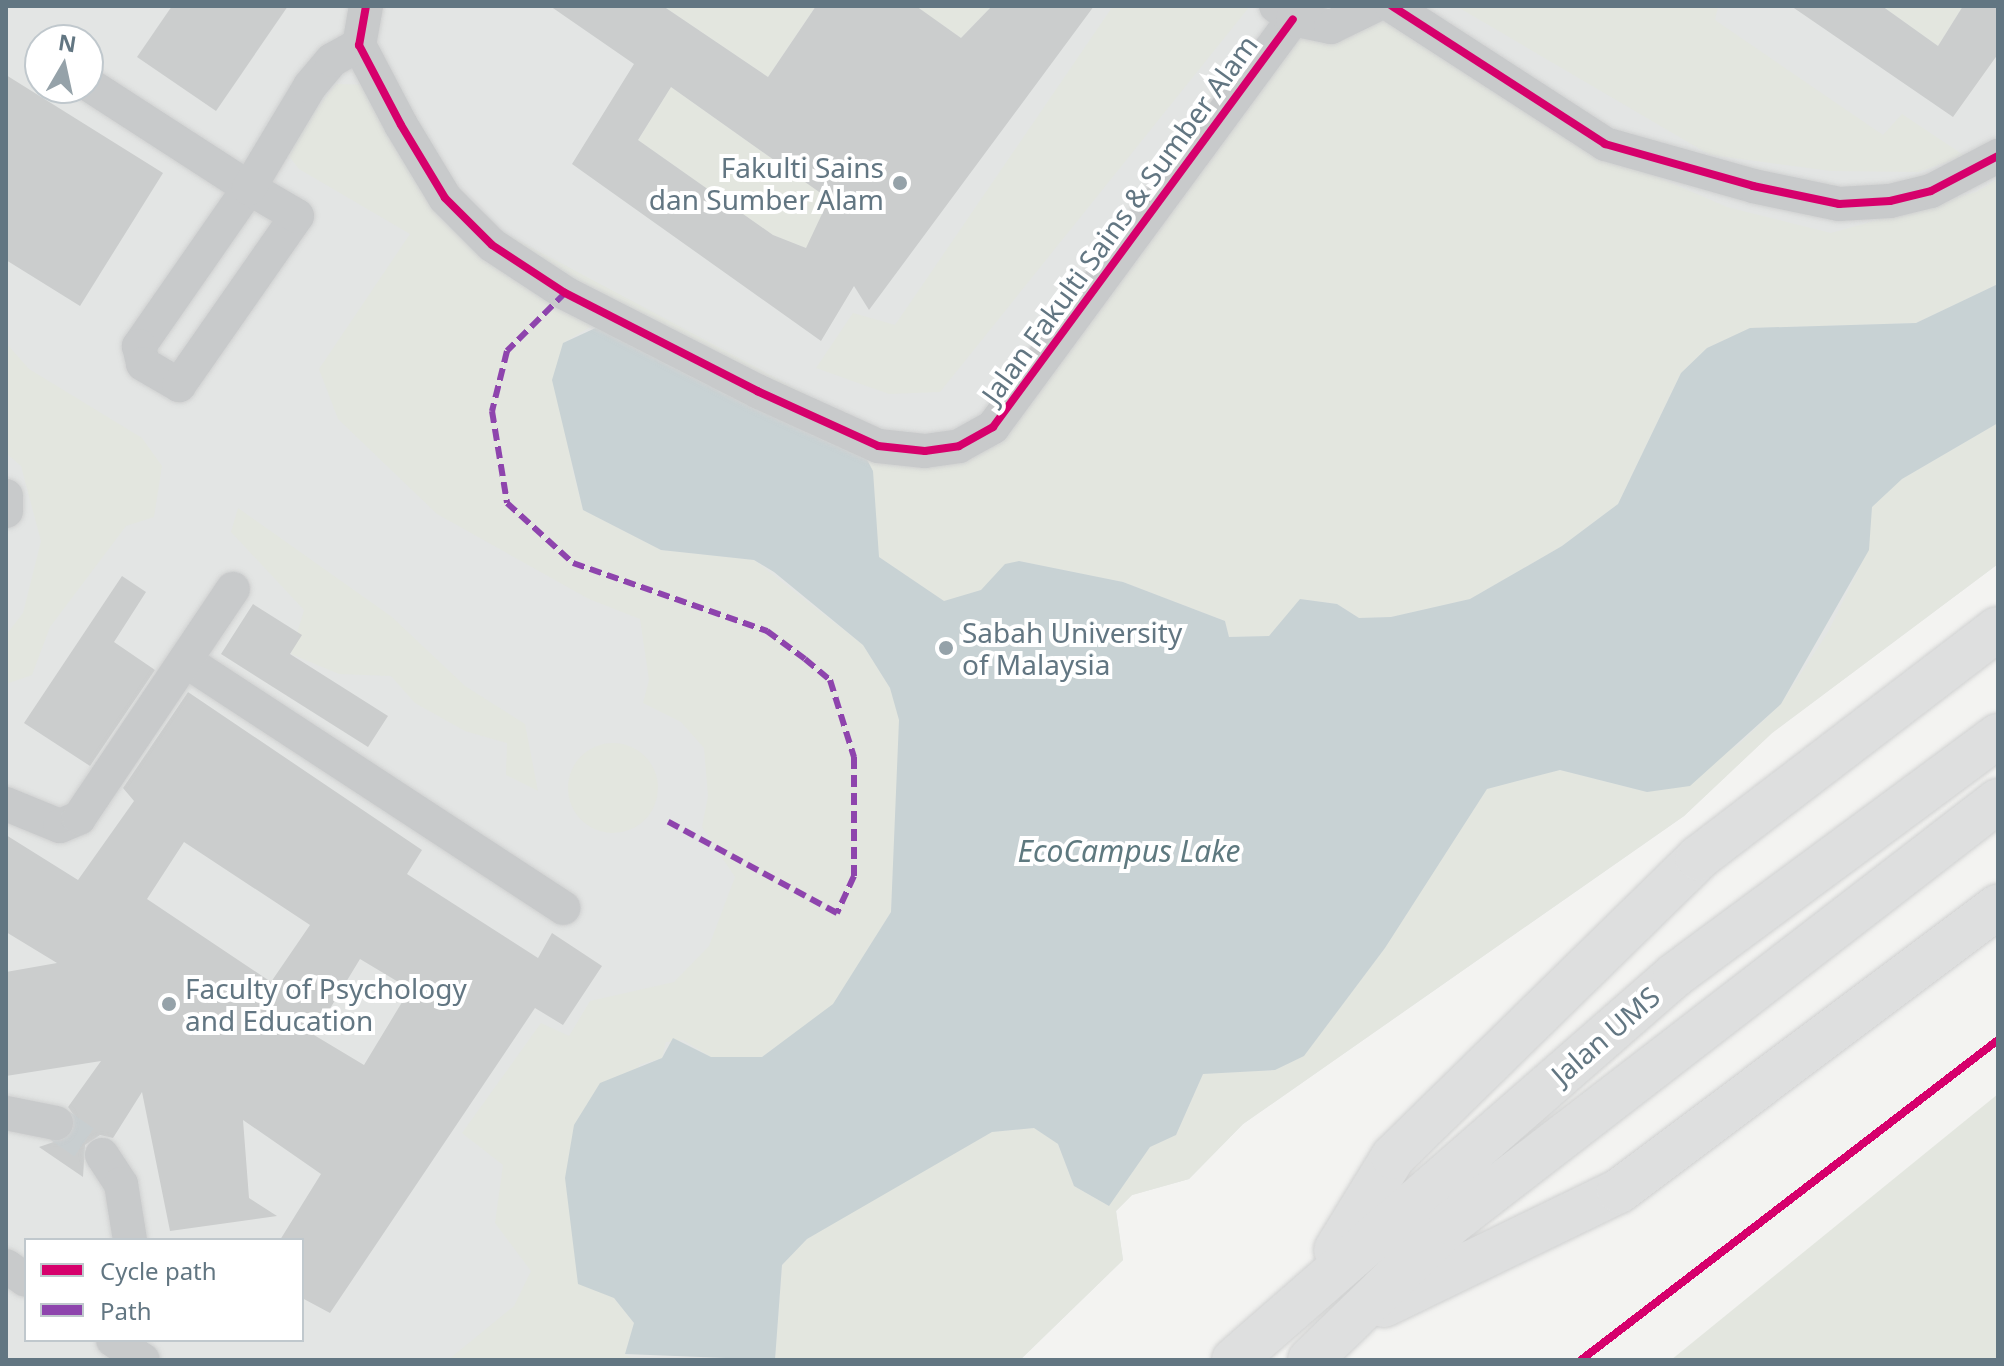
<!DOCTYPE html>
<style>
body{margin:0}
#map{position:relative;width:2004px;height:1366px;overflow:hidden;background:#f3f3f1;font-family:"Noto Sans",sans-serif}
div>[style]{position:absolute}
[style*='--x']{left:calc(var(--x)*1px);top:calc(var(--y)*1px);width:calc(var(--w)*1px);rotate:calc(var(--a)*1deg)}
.built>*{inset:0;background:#e3e5e4}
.green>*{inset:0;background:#e3e6df}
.round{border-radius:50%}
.water>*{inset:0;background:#c8d2d4}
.building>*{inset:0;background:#cbcdcd}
.minor-tunnel>*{height:34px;margin-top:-17px;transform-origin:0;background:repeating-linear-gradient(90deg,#c8ced0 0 34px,transparent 0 51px)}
.roads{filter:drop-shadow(0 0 2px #d0d1d1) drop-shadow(0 0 2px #d0d1d1)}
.minor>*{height:34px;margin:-17px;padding:0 17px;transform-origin:17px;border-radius:17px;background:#c8cacb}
.highway>*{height:44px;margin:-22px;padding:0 22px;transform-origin:22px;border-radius:22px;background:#dedfdf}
.quiet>*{height:6px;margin-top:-3px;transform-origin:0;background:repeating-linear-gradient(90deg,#8e44ad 0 12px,transparent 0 18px)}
.cycleway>*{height:8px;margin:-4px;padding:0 4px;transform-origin:4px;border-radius:4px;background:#d6006c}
.dots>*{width:22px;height:22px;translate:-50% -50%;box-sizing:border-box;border:4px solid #fff;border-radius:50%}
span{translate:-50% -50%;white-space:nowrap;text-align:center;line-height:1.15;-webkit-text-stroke:8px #fff;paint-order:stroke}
.poi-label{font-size:28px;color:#627682}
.right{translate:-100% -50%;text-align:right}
.left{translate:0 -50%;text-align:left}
.street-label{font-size:28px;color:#627682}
.water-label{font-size:30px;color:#5e797f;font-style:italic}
.frame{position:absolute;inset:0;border:8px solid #627682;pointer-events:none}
.legend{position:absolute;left:24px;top:1238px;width:280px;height:104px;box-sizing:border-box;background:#fff;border:2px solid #c0c8cd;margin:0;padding:10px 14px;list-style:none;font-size:24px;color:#627682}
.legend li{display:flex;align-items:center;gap:16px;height:40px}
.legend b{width:40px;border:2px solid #c0c8cd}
.north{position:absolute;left:24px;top:24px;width:80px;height:80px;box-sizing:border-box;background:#fff;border:2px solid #c0c8cd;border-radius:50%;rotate:9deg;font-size:22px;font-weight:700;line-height:32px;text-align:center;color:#627682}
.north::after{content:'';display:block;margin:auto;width:28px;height:36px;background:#95a2a9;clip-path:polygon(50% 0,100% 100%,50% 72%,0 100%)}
</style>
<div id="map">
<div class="built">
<i style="clip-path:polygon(evenodd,6px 6px,1998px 6px,1998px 564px,1772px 733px,1684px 816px,1243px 1124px,1189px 1179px,1132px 1195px,1116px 1211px,1123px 1260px,1020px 1360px,6px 1360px,6px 6px,40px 40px,88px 40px,88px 88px,40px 88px,40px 40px,6px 6px,26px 1240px,302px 1240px,302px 1340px,26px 1340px,26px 1240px)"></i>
</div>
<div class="green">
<i style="clip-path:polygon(663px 6px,816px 6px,768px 77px)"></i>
<i style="clip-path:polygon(901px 6px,992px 6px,961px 38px,937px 21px,919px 44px)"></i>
<i style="clip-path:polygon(1113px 6px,1250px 6px,940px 392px,889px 394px,816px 368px,853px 313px,895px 325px)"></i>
<i style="clip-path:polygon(1456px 6px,1718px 6px,1715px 20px,1883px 135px,1902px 114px,1965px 156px,1918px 172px,1831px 171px,1710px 155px)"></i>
<i style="clip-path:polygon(1882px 6px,1963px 6px,1938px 46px)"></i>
<i style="clip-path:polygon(1376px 7px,1586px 146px,1727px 207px,1831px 233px,1976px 192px,1998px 179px,1998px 284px,1916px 323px,1751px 328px,1707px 348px,1681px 373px,1618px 504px,1562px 546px,1470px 599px,1391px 617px,1359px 618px,1337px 604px,1301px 599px,1269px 636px,1229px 637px,1225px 621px,1123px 582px,1019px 561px,981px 590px,945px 602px,879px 557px,874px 505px,592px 326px,563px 343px,572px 466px,583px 510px,661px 550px,754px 560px,863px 645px,890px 688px,900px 720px,891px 912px,833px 1005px,762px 1057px,711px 1057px,683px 1040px,666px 1042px,662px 1058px,639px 1065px,614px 1298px,634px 1323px,625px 1354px,636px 1360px,448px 1360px,514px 1306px,531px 1271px,495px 1223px,503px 1165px,462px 1133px,541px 1023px,569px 1036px,590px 1001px,674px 982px,709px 946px,735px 877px,702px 827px,708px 796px,704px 748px,681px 722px,643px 703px,649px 680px,640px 619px,589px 599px,437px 514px,338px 419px,319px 369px,410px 234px,299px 169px,289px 156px,294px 138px,336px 84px,375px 85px,484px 222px,892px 440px,978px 436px,1284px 25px)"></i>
<i style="clip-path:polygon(869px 56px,831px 205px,806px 248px,773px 235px,638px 140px,671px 87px,792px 173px)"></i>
<i style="clip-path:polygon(6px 343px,29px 369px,142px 438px,162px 466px,154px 517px,126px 526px,50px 627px,32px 675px,6px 684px,6px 635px,23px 613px,41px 541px,21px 466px,6px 453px)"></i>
<i style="clip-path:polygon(1998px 423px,1998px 564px,1772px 733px,1684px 816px,1243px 1124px,1189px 1179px,1132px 1195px,1116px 1211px,1123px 1260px,1020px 1360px,775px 1360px,782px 1265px,807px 1239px,942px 1158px,992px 1132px,1034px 1128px,1058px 1144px,1074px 1186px,1109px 1206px,1150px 1147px,1176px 1135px,1203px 1074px,1275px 1070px,1304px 1056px,1385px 948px,1487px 789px,1560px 770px,1647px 792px,1738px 745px,1781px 704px,1828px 632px,1868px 550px,1872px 507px,1902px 479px)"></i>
<i style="clip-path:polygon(238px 508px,392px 617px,465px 686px,525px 724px,538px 791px,506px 775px,507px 743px,465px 731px,415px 703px,391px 676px,339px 674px,291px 654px,304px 610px,231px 532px)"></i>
<i class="round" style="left:568px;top:743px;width:90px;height:90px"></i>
<i style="clip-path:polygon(1998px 1094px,1998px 1360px,1671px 1360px)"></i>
</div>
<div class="water">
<i style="clip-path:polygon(1998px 284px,1998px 423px,1902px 479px,1872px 507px,1869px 550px,1781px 704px,1690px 786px,1647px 792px,1560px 770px,1487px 789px,1385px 948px,1304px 1056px,1275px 1070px,1203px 1074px,1176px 1135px,1150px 1147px,1109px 1206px,1074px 1186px,1058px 1144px,1034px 1128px,992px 1132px,807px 1239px,782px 1265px,775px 1360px,625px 1354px,634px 1323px,614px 1298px,578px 1284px,565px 1178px,574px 1125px,600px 1083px,662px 1058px,673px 1038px,711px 1057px,762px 1057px,833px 1004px,891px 912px,899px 720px,890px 688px,863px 645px,774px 572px,754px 560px,661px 550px,583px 510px,552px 380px,563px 343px,615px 319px,861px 448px,873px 471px,879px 557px,944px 601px,981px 590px,1005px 564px,1019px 561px,1123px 582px,1225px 621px,1229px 637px,1269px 636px,1300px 599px,1337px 604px,1359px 618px,1391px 617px,1470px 599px,1562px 546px,1618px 504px,1681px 373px,1707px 348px,1750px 328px,1916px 323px)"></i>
</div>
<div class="building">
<i style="clip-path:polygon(172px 6px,288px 6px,216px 111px,137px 57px)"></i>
<i style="clip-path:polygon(evenodd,550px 6px,663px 6px,768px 77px,816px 6px,916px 6px,961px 38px,992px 6px,1094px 6px,869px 310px,854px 286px,821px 341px,572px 164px,634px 64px,550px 6px,671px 87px,829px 199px,806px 248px,773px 235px,638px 140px,671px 87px)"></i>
<i style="clip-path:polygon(1791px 6px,1882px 6px,1938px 46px,1963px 6px,1998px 6px,1998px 54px,1953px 117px)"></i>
<i style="clip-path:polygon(6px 75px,163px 173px,80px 306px,6px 260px)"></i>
<i style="clip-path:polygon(122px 576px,146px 592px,114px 642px,155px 670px,90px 766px,24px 723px)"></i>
<i style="clip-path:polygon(253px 604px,302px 635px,290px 654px,388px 716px,368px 747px,221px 654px)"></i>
<i style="clip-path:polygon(evenodd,188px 692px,422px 850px,407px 874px,538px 958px,552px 933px,602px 966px,563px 1025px,535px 1008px,330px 1313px,302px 1298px,302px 1240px,280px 1240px,321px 1174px,243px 1120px,249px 1198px,277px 1216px,170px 1231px,142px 1092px,113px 1138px,100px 1135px,85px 1145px,83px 1177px,39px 1147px,71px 1136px,75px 1117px,68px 1107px,101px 1061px,6px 1076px,6px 972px,57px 963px,6px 932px,6px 835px,78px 880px,134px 801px,123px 788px,188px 692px,184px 842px,310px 925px,271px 982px,147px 899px,184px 842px,188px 692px,360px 959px,410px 989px,364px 1065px,314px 1035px,360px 959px)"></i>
</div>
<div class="minor-tunnel">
<i style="--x:56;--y:1123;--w:56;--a:34.8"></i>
</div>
<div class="roads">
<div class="minor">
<i style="--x:366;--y:6;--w:40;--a:100"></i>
<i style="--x:359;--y:45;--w:90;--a:62.3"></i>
<i style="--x:401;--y:125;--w:85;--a:58.9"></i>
<i style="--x:445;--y:198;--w:66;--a:45"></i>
<i style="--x:492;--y:245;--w:87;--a:33.3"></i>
<i style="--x:565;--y:293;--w:216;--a:27"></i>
<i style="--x:757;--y:391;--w:133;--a:24.4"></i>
<i style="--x:878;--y:446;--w:47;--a:6.1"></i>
<i style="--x:925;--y:451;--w:34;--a:-8"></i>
<i style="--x:959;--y:446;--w:39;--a:-29"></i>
<i style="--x:993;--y:427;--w:506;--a:-53.67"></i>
<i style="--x:1276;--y:6;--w:21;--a:37"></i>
<i style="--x:1293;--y:19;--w:39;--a:12"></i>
<i style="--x:1331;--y:27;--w:48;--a:-26"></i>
<i style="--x:1392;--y:6;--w:254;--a:32.9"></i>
<i style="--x:1605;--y:144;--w:154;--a:15.8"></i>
<i style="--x:1753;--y:186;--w:88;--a:11.8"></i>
<i style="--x:1839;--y:204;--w:51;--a:-3.4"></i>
<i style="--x:1890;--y:201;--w:42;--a:-13.7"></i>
<i style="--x:1931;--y:191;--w:76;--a:-27.6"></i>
<i style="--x:88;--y:84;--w:192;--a:32.9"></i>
<i style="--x:249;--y:188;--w:193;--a:124.8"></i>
<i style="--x:139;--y:346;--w:18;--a:77"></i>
<i style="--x:143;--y:364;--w:42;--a:30.3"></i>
<i style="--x:179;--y:385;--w:206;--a:-55.1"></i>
<i style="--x:297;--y:216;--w:56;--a:-149.7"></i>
<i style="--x:249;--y:188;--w:119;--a:-59.1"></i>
<i style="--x:310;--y:86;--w:34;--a:-50"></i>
<i style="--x:332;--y:60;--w:31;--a:-29"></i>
<i style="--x:6;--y:496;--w:15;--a:90"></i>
<i style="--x:186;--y:661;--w:451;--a:33.2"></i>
<i style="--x:6;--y:804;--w:58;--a:22.2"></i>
<i style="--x:60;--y:826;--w:21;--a:-23"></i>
<i style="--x:79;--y:818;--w:276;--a:-56.1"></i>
<i style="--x:6;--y:1113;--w:51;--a:11.3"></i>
<i style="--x:102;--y:1155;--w:35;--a:57"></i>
<i style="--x:121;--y:1184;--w:57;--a:80.9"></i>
<i style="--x:6;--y:1266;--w:24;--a:35"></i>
<i style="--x:113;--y:1340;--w:36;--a:34"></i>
</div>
<div class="highway">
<i style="--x:1336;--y:1250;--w:109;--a:-58.5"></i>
<i style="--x:1393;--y:1157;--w:427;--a:-44.4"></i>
<i style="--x:1698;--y:858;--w:377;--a:-37.4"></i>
<i style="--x:1384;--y:1305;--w:261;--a:-25.9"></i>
<i style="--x:1619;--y:1191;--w:474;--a:-36.9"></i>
<i style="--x:1234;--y:1360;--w:585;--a:-41.12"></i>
<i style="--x:1675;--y:975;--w:402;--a:-36.5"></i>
<i style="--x:1310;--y:1360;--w:197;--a:-44.2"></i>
<i style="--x:1451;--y:1223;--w:691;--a:-37.65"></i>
</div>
</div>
<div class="quiet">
<i style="--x:565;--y:293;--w:82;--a:135"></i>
<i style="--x:507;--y:351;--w:62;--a:104"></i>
<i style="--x:492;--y:411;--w:93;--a:80.7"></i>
<i style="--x:507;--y:503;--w:89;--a:42.3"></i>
<i style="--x:573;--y:563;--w:206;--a:19.3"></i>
<i style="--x:767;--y:631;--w:47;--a:36.4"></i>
<i style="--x:805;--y:659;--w:33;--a:40"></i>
<i style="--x:830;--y:680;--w:81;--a:72.7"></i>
<i style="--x:854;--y:757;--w:119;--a:90"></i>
<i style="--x:854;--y:876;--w:41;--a:114.7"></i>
<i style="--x:837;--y:913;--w:193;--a:-151.6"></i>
</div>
<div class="cycleway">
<i style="--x:366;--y:6;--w:40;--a:100"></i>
<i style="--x:359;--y:45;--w:90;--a:62.3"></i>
<i style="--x:401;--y:125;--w:85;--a:58.9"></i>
<i style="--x:445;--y:198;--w:66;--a:45"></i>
<i style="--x:492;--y:245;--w:87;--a:33.3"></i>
<i style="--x:565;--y:293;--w:216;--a:27"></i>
<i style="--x:757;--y:391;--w:133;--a:24.4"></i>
<i style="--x:878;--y:446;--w:47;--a:6.1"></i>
<i style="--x:925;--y:451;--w:34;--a:-8"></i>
<i style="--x:959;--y:446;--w:39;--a:-29"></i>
<i style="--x:993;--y:427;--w:506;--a:-53.67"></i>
<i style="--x:1392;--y:6;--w:254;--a:32.9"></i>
<i style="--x:1605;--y:144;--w:154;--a:15.8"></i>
<i style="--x:1753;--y:186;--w:88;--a:11.8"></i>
<i style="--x:1839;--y:204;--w:51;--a:-3.4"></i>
<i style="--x:1890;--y:201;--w:42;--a:-13.7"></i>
<i style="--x:1931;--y:191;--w:76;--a:-27.6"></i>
<i style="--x:1581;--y:1360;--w:526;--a:-37.5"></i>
</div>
<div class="dots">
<i style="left:900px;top:183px;background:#95a2a9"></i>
<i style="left:946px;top:648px;background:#95a2a9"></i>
<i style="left:169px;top:1004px;background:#95a2a9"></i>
</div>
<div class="poi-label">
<span class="right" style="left:884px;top:183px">Fakulti Sains<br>dan Sumber Alam</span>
<span class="left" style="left:962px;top:648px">Sabah University<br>of Malaysia</span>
<span class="left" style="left:185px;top:1004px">Faculty of Psychology<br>and Education</span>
</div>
<div class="street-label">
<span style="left:1119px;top:219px;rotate:-54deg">Jalan Fakulti Sains &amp; Sumber Alam</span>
<span style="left:1605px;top:1035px;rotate:-41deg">Jalan UMS</span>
</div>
<div class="water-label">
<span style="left:1129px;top:851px">EcoCampus Lake</span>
</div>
<div class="frame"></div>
<ul class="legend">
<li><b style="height:10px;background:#d6006c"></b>Cycle path</li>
<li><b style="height:10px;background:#8e44ad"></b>Path</li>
</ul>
<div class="north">N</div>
</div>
